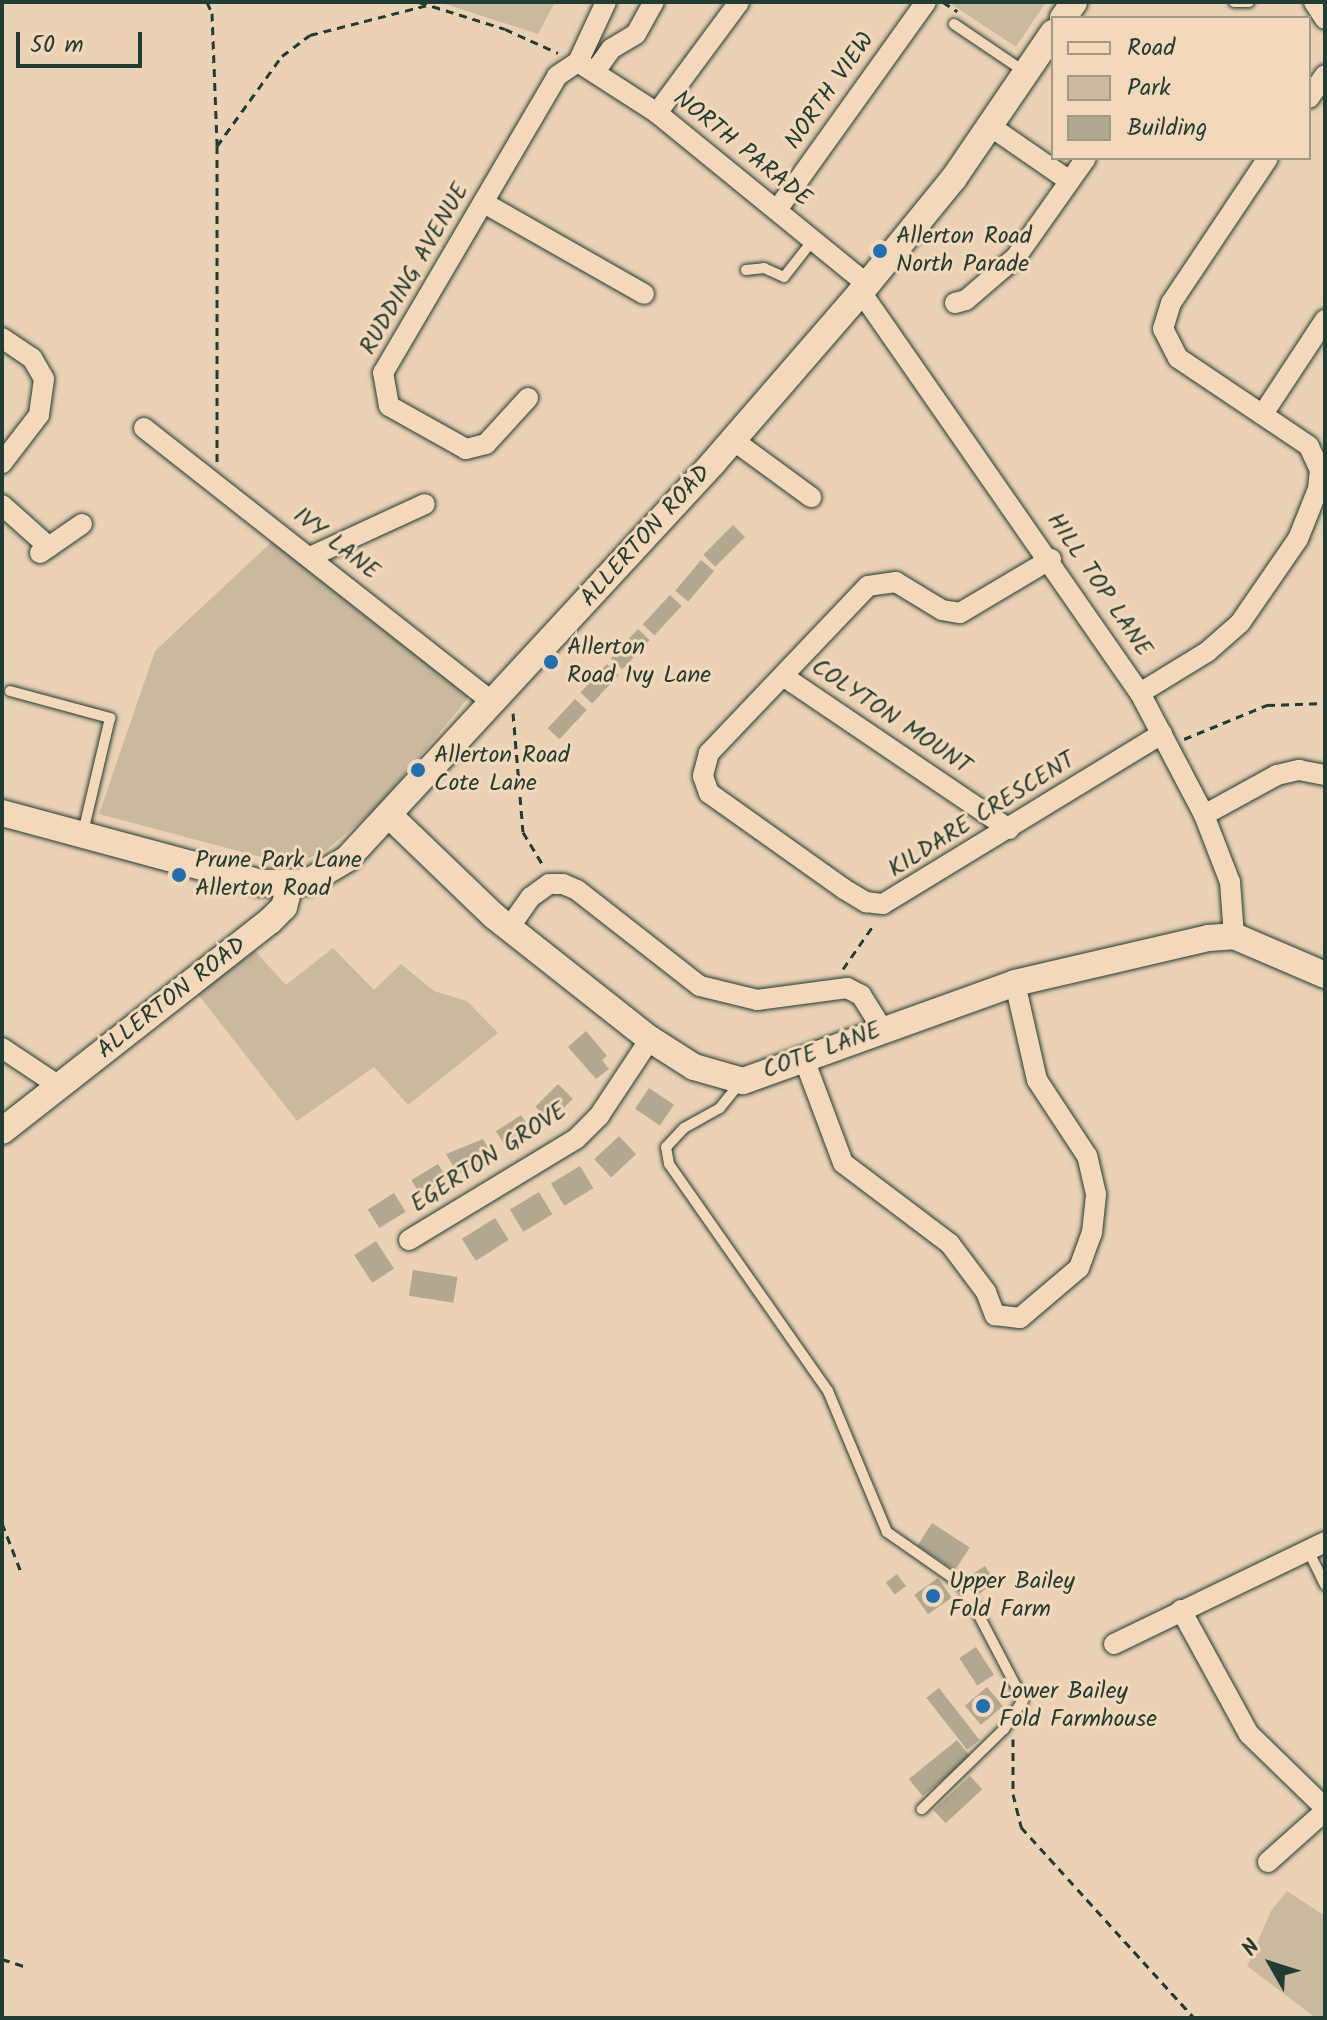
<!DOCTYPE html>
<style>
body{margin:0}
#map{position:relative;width:1327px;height:2020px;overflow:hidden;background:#ebd2b5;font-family:Kalam,sans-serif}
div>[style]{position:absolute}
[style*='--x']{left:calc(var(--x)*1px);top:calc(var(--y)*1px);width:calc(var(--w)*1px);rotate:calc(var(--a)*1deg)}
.green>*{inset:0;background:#cab99f}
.building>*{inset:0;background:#b2a890;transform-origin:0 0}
.path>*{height:3px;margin-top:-1.5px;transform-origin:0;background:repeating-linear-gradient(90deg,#1f3d34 0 8px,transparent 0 14px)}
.roads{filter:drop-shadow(0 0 2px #1f3d34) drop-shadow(0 0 2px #1f3d34)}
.service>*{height:10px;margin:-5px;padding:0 5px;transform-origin:5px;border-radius:5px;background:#f4d8ba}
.minor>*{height:20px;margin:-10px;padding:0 10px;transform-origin:10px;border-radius:10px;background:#f4d8ba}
.tertiary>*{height:26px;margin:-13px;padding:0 13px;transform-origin:13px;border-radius:13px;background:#f4d8ba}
.dots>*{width:22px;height:22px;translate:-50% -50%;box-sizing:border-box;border:4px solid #f4d8ba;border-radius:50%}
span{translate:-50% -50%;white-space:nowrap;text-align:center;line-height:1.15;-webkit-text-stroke:6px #f4d8ba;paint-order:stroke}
.street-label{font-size:24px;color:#1f3d34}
.poi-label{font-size:24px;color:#1f3d34}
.left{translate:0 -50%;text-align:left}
.frame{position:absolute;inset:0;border:4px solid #1f3d34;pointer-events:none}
.legend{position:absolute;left:1051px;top:16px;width:260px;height:144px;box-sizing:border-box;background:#f4d8ba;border:2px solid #9f9a84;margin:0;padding:10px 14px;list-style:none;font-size:24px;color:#1f3d34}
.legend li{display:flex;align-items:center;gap:16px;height:40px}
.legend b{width:40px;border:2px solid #9f9a84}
.north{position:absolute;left:1231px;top:1924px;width:80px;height:80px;-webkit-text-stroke:6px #f4d8ba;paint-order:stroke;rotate:309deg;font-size:22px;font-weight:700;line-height:32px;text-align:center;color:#1f3d34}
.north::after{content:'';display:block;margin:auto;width:28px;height:36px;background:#1f3d34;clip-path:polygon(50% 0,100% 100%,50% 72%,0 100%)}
.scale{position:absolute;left:16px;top:32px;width:126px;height:36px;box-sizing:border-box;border:4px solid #1f3d34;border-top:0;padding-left:10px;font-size:24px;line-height:28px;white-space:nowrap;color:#1f3d34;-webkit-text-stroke:6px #f4d8ba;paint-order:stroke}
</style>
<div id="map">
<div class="green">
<i style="clip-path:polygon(439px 2px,555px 2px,538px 34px)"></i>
<i style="clip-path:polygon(948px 2px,1046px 2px,1016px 47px)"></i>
<i style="clip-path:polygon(277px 537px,472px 693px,378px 807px,325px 851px,291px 865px,99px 814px,155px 651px)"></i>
<i style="clip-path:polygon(333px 948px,374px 990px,401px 964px,434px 991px,467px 1001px,498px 1033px,408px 1105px,374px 1067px,297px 1121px,197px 993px,253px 949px,286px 985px)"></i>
<i style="clip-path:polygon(1287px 1891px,1325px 1916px,1325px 2018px,1316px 2018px,1247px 1966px,1271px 1911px)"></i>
</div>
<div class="building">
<i style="left:733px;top:525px;width:17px;height:42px;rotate:45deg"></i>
<i style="left:701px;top:560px;width:17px;height:40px;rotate:40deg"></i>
<i style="left:670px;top:595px;width:16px;height:40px;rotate:43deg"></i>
<i style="left:638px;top:629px;width:16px;height:40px;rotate:43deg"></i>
<i style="left:607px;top:664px;width:16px;height:39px;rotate:43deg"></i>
<i style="left:575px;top:699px;width:16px;height:40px;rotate:43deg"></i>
<i style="clip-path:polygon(586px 1031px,607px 1056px,602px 1060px,609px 1069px,596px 1079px,568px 1047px)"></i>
<i style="left:558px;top:1084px;width:21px;height:32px;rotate:45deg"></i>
<i style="left:649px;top:1088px;width:30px;height:25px;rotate:34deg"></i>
<i style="left:521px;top:1115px;width:20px;height:30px;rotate:57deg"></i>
<i style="left:619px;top:1136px;width:25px;height:34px;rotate:47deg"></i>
<i style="clip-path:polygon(483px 1139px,493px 1156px,458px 1174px,446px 1154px)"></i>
<i style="left:438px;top:1164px;width:23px;height:31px;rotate:59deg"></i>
<i style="left:580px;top:1166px;width:26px;height:34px;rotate:59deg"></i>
<i style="left:539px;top:1192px;width:26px;height:34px;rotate:59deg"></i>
<i style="left:394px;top:1193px;width:22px;height:31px;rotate:58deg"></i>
<i style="left:495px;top:1218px;width:26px;height:39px;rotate:58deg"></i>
<i style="left:376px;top:1241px;width:33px;height:26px;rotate:57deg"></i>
<i style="left:413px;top:1270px;width:45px;height:26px;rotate:9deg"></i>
<i style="left:932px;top:1523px;width:45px;height:27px;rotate:33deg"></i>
<i style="left:985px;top:1566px;width:20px;height:22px;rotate:57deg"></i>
<i style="left:897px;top:1574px;width:15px;height:14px;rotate:53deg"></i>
<i style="left:938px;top:1578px;width:24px;height:29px;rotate:55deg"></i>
<i style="left:976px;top:1647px;width:33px;height:20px;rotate:57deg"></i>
<i style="left:987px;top:1687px;width:25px;height:29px;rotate:50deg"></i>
<i style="left:939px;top:1688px;width:66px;height:16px;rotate:52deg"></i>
<i style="left:957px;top:1740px;width:22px;height:62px;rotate:51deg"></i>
<i style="left:970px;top:1776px;width:18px;height:50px;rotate:47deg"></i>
</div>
<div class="path">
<i style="--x:207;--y:2;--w:12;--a:66"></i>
<i style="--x:212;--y:13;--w:133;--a:87.8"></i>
<i style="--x:217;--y:146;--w:317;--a:90"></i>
<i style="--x:419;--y:2;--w:90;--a:17.4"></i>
<i style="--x:505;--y:29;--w:58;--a:24.4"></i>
<i style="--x:943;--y:2;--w:17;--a:33"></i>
<i style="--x:217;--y:146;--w:111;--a:-54.2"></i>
<i style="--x:282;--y:56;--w:35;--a:-37"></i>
<i style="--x:310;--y:35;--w:122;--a:-14.3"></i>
<i style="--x:513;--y:713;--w:119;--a:85.2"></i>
<i style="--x:523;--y:832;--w:41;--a:59"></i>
<i style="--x:1184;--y:739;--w:90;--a:-22.3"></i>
<i style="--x:1267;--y:705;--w:58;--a:-2"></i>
<i style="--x:843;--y:969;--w:56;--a:-55.2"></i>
<i style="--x:2;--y:1523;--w:53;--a:68.8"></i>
<i style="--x:1013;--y:1739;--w:55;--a:90"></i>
<i style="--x:1013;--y:1794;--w:34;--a:76"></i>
<i style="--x:1021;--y:1827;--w:258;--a:47.8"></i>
<i style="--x:2;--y:1959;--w:26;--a:18"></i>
</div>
<div class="roads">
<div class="service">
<i style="--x:1234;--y:2;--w:15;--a:0"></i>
<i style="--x:954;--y:24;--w:86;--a:34.1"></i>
<i style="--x:746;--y:270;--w:18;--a:-6"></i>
<i style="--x:764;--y:268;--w:22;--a:24"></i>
<i style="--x:784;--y:277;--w:47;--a:-51.9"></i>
<i style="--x:10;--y:691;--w:104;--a:15.1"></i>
<i style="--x:110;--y:718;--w:117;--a:103.3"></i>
<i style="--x:740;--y:1083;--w:32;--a:129"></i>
<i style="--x:720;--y:1108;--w:41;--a:150.9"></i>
<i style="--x:684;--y:1128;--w:26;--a:133"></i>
<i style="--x:666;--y:1147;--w:17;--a:80"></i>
<i style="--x:669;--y:1164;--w:277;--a:55"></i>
<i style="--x:828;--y:1391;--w:153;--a:67.3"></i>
<i style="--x:887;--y:1532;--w:93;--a:34.9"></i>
<i style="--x:963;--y:1585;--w:130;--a:62.4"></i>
<i style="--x:1023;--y:1700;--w:35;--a:123"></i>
<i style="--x:1004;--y:1729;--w:115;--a:135.7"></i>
<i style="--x:1308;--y:1550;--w:39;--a:64"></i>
</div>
<div class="minor">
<i style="--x:1314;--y:2;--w:20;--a:57"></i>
<i style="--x:578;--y:62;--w:94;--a:32.8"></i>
<i style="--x:657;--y:113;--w:271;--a:39.2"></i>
<i style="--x:578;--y:62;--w:66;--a:-65"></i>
<i style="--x:596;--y:70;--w:26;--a:-54"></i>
<i style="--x:611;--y:49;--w:29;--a:-31"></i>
<i style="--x:636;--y:34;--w:37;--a:-61"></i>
<i style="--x:1309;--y:98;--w:28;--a:-55"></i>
<i style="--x:657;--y:113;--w:138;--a:-53.5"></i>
<i style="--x:990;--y:126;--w:95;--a:34.7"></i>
<i style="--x:484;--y:203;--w:184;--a:29.6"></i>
<i style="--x:777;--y:210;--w:256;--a:-54.4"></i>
<i style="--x:861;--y:292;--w:489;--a:55.2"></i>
<i style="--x:1140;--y:693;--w:138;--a:62.3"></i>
<i style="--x:1204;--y:815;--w:72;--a:68.8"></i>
<i style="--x:1230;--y:882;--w:54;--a:85.8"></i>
<i style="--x:955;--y:303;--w:11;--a:-15"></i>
<i style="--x:966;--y:300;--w:66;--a:-40.7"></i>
<i style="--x:1016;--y:257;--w:121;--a:-54.7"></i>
<i style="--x:2;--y:338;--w:36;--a:34"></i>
<i style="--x:32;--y:358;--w:24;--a:60"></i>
<i style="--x:44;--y:379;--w:36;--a:98"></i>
<i style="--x:39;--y:415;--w:61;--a:127.6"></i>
<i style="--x:528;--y:398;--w:62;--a:132.4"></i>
<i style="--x:486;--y:444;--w:21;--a:166"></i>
<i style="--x:466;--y:449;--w:88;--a:-150.8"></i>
<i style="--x:389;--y:406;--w:34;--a:-100"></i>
<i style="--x:383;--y:373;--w:344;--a:-59.6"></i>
<i style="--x:557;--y:76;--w:25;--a:-34"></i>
<i style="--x:1263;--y:414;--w:113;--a:-56.6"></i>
<i style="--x:144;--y:428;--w:445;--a:38.2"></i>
<i style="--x:733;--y:440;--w:97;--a:36.2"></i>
<i style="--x:2;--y:505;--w:63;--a:41.8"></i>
<i style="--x:40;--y:553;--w:51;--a:-34.6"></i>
<i style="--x:312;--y:556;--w:124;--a:-24.7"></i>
<i style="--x:1051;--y:559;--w:106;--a:149.3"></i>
<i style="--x:960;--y:613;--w:18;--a:-171"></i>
<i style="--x:942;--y:610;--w:54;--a:-148.7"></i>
<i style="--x:896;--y:582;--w:28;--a:172"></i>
<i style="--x:868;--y:586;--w:231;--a:133.6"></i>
<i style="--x:709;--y:753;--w:24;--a:105"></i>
<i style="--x:703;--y:776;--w:18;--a:71"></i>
<i style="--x:709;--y:793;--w:166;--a:35.4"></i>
<i style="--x:844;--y:889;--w:26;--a:31"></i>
<i style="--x:866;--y:902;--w:17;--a:7"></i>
<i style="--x:883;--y:904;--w:327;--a:-31.4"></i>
<i style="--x:783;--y:676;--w:273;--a:34.1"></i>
<i style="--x:1140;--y:693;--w:79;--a:-31.5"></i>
<i style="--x:1207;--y:652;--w:44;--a:-41.3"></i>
<i style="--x:1240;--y:623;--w:102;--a:-55.4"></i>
<i style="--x:1298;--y:539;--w:54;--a:-68.2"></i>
<i style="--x:1318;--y:489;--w:19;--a:-84"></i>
<i style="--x:1320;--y:470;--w:26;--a:-115"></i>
<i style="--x:1309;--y:446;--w:158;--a:-146.1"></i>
<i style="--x:1178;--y:358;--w:33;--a:-117"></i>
<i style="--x:1163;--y:329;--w:27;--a:-73"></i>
<i style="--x:1171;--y:303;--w:174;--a:-56.2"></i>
<i style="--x:1204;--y:815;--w:83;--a:-28.7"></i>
<i style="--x:1277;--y:775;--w:23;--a:-13"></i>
<i style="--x:1299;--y:770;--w:26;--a:11"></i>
<i style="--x:509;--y:928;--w:38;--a:-55"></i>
<i style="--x:531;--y:897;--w:22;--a:-36"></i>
<i style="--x:549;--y:884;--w:14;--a:0"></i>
<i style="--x:563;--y:884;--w:15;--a:23"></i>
<i style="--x:577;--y:890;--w:156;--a:38"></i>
<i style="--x:700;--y:986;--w:59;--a:13.8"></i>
<i style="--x:757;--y:1000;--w:91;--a:-7.6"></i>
<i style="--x:847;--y:988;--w:16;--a:27"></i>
<i style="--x:861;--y:995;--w:40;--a:58"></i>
<i style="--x:2;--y:1048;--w:69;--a:33.7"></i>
<i style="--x:804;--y:1059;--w:111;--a:69.4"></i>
<i style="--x:843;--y:1163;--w:134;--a:37.1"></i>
<i style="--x:950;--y:1244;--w:60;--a:53.1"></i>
<i style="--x:986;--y:1292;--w:25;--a:69"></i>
<i style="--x:995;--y:1315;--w:25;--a:7"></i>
<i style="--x:1020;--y:1318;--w:77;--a:-40.3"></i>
<i style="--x:1079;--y:1268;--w:37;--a:-70"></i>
<i style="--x:1092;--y:1233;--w:39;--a:-84"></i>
<i style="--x:1096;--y:1194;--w:39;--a:-103"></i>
<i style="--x:1087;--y:1156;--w:91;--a:-123.3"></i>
<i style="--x:1037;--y:1080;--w:99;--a:-102.8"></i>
<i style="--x:409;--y:1240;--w:195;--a:-31.2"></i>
<i style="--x:576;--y:1139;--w:33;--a:-45"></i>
<i style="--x:599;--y:1116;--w:92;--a:-56.5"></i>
<i style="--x:1181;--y:1610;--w:141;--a:61.3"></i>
<i style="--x:1249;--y:1734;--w:106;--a:44.2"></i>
<i style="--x:1114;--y:1644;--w:234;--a:-25.8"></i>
<i style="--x:1268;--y:1862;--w:76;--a:-41.8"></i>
</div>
<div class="tertiary">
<i style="--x:1063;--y:18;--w:19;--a:-55"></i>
<i style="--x:2;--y:813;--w:269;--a:15.1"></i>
<i style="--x:262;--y:883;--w:46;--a:-1.2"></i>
<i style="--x:308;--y:882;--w:45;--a:-30.5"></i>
<i style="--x:347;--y:859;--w:539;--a:-47.25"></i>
<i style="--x:713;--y:463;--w:226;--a:-49.1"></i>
<i style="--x:861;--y:292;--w:147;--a:-50.8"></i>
<i style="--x:954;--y:178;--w:176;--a:-55.7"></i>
<i style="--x:391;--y:817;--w:143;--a:43.9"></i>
<i style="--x:494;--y:916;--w:199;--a:38.3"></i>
<i style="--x:650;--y:1039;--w:52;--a:32.5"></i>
<i style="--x:694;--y:1067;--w:51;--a:15.9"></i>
<i style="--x:743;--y:1081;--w:289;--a:-19.8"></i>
<i style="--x:1015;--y:983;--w:198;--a:-13.1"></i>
<i style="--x:1208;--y:938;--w:26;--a:-4"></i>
<i style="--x:1234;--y:936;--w:99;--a:23.2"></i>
<i style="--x:2;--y:1131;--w:340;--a:-38.1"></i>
<i style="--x:270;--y:921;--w:20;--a:-45"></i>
<i style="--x:284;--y:907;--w:24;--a:-75"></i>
</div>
</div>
<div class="dots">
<i style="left:880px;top:251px;background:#1f6fb2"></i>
<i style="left:551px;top:662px;background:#1f6fb2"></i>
<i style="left:418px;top:770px;background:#1f6fb2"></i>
<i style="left:179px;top:875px;background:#1f6fb2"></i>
<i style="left:933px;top:1596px;background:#1f6fb2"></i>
<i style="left:983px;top:1706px;background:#1f6fb2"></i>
</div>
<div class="street-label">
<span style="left:830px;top:91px;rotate:-55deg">NORTH VIEW</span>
<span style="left:742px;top:149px;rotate:39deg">NORTH PARADE</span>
<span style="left:415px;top:269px;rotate:-60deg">RUDDING AVENUE</span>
<span style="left:646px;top:536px;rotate:-48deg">ALLERTON ROAD</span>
<span style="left:336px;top:544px;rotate:38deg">IVY LANE</span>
<span style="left:1099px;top:585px;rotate:56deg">HILL TOP LANE</span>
<span style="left:891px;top:717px;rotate:34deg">COLYTON MOUNT</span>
<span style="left:982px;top:815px;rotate:-32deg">KILDARE CRESCENT</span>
<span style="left:172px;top:998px;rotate:-38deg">ALLERTON ROAD</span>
<span style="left:822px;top:1051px;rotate:-20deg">COTE LANE</span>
<span style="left:489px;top:1158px;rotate:-33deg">EGERTON GROVE</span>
</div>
<div class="poi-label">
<span class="left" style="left:896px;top:251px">Allerton Road<br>North Parade</span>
<span class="left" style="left:567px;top:662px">Allerton<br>Road Ivy Lane</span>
<span class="left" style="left:434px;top:770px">Allerton Road<br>Cote Lane</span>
<span class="left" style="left:195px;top:875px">Prune Park Lane<br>Allerton Road</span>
<span class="left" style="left:949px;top:1596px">Upper Bailey<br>Fold Farm</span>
<span class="left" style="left:999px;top:1706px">Lower Bailey<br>Fold Farmhouse</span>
</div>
<div class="frame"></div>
<ul class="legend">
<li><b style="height:10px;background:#f4d8ba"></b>Road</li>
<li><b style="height:22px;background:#cab99f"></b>Park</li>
<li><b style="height:22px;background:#b2a890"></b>Building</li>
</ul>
<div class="north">N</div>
<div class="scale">50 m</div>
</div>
